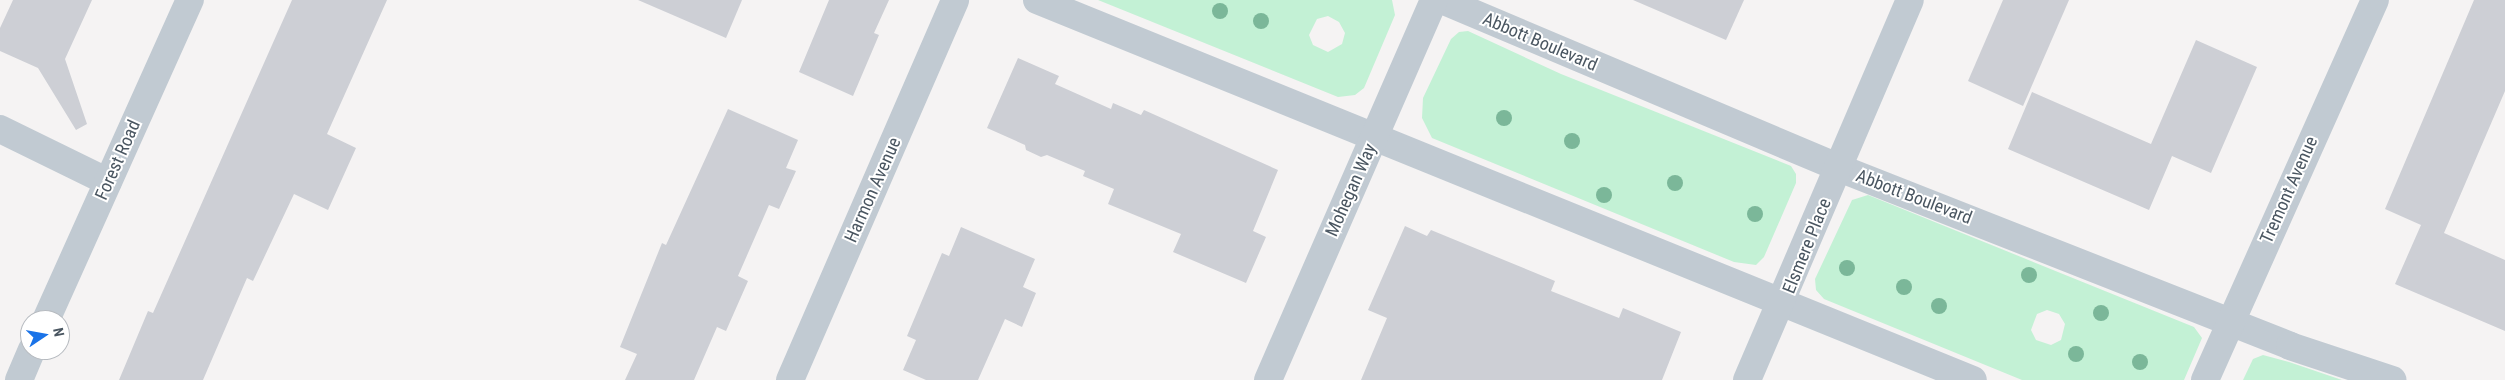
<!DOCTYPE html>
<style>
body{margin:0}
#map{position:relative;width:2505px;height:380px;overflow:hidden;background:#f5f3f3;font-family:"Roboto Condensed",sans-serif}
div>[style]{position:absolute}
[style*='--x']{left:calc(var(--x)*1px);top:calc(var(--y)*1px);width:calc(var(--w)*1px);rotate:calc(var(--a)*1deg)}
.green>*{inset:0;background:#c3f1d5}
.building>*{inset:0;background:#cdcfd5}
.minor>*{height:28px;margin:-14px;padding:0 14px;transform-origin:14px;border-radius:14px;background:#c1cad2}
.trees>*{width:16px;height:16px;margin:-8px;border-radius:50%;background:#7bb799}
span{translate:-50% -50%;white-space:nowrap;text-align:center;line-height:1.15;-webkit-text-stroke:4px #fff;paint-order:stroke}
.street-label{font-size:18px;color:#4a5661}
.north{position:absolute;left:20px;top:310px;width:50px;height:50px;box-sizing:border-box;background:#fff;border:1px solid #b7bbc0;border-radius:50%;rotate:78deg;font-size:14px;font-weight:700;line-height:20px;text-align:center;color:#4a5661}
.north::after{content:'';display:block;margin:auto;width:18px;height:22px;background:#1a73e8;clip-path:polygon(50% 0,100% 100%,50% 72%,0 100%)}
</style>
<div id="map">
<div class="green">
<i style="clip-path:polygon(evenodd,1098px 0,1392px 0,1395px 15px,1364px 88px,1355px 95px,1338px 97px,1098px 0,1328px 16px,1339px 22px,1345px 33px,1342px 44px,1328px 52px,1313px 45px,1309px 35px,1317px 19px,1328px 16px)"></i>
<i style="clip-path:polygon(1468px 31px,1561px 74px,1791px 166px,1796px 174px,1796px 183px,1764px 257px,1756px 265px,1734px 262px,1432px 138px,1422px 118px,1423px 98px,1451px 39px,1459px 32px)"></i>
<i style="clip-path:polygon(evenodd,1868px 195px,2194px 327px,2202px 338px,2184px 380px,2022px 380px,1824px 299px,1816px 290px,1815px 279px,1852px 200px,1868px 195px,2047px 310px,2059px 314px,2065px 324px,2061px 340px,2051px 345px,2036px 340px,2031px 330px,2037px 314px,2047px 310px)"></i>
<i style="clip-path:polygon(2263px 355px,2289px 362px,2342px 380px,2243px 380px,2253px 359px)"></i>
</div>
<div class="building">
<i style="clip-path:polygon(13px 0,92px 0,65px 59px,87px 124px,76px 130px,38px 68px,0 51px,0 28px)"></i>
<i style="clip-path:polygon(292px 0,387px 0,327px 134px,356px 148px,328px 210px,294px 194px,253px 281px,247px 278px,203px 380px,119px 380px,148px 311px,153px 313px)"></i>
<i style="clip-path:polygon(638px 0,742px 0,726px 38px)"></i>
<i style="clip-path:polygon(829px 0,889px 0,874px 33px,879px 35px,853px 96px,799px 72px)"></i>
<i style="clip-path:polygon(1633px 0,1744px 0,1726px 40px)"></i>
<i style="clip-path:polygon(2003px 0,2069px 0,2023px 106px,1968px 81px)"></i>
<i style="clip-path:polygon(2474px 0,2505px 0,2505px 91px,2444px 233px,2505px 260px,2505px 331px,2395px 284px,2421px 225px,2385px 209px)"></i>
<i style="clip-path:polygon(2196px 40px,2257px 67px,2211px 173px,2172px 156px,2149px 210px,2008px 149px,2032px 92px,2151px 144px)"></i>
<i style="clip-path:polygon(1018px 58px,1059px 76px,1055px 84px,1111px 109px,1113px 103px,1141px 115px,1144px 110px,1278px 170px,1253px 231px,1266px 237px,1246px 283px,1173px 252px,1181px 234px,1108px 204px,1114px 189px,1083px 176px,1085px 171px,1047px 155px,1041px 157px,1026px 150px,1025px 145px,987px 128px)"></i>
<i style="clip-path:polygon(728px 109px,798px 140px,786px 168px,796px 171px,779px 209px,769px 205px,738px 276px,748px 281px,726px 331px,717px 327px,694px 380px,625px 380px,637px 354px,620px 347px,662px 243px,666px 245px)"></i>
<i style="clip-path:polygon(1405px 226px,1427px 236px,1431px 230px,1555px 281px,1551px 291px,1619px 318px,1623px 308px,1681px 332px,1662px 380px,1361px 380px,1387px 318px,1368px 310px)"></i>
<i style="clip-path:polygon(961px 227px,1035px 259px,1023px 287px,1036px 293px,1022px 327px,1005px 319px,978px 380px,926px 380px,903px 370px,916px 340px,907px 336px,942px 253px,949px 256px)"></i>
</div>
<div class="minor">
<i style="--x:1037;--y:0;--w:1010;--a:22.1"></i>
<i style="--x:1442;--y:0;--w:431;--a:22.9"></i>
<i style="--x:1839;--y:168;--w:485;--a:21.5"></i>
<i style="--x:2290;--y:346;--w:108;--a:18.4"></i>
<i style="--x:0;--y:129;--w:120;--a:26.1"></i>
<i style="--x:46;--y:320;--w:351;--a:-65.8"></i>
<i style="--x:19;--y:380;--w:33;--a:-67"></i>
<i style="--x:790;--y:380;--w:414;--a:-66.5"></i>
<i style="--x:1268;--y:380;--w:415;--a:-66.4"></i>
<i style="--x:1747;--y:380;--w:413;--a:-66.8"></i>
<i style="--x:2205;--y:380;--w:416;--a:-65.9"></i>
</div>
<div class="trees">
<i style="left:1220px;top:11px"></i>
<i style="left:1261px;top:21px"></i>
<i style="left:1504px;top:118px"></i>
<i style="left:1572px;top:141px"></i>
<i style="left:1675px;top:183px"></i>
<i style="left:1604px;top:195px"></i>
<i style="left:1755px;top:214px"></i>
<i style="left:1847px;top:268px"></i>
<i style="left:2029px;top:275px"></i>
<i style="left:1904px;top:287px"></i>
<i style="left:1939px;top:306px"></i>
<i style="left:2101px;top:313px"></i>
<i style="left:2076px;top:354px"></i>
<i style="left:2140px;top:362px"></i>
</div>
<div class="street-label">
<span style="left:1540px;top:42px;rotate:23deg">Abbott Boulevard</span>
<span style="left:118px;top:160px;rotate:-66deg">Forest Road</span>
<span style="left:873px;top:190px;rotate:-66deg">Harmon Avenue</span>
<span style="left:1351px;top:190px;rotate:-66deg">Mohegan Way</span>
<span style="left:2289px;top:190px;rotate:-66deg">Tremont Avenue</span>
<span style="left:1914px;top:197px;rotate:21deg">Abbott Boulevard</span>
<span style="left:1807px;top:246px;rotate:-68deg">Elsmere Place</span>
</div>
<div class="north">N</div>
</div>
